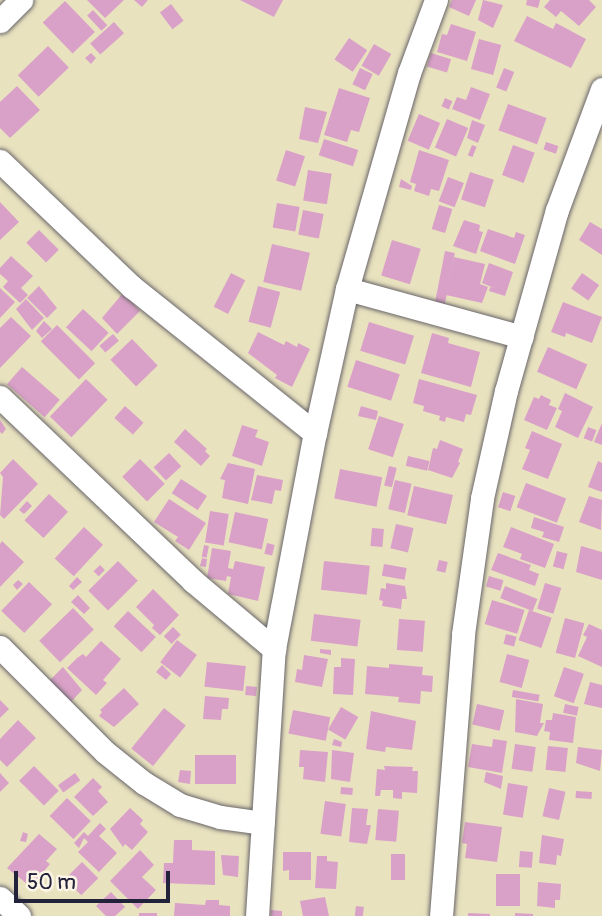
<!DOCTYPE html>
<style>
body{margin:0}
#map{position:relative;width:602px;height:916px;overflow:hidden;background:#e9e2bf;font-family:Pangolin,sans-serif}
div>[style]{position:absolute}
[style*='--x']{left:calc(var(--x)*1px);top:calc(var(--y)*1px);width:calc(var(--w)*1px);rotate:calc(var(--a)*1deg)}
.building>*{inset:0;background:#d9a1c7;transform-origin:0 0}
.roads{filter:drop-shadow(0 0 2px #686569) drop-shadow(0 0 2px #686569)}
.minor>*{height:23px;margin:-11.5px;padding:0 11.5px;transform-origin:11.5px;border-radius:11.5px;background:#fff}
span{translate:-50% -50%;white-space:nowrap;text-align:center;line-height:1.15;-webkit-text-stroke:7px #fcf5e5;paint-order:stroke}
.scale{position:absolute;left:14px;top:871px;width:156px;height:32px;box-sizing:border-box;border:4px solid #22223b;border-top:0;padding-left:9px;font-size:21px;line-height:24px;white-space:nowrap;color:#22223b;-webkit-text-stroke:5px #fcf5e5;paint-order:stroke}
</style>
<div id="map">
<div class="building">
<i style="clip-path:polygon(87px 0,124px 0,105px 18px)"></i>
<i style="clip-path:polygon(134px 0,148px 0,142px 7px)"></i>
<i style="clip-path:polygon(240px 0,283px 0,274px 17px)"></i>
<i style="clip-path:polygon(452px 0,476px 0,469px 16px,449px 7px)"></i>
<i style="clip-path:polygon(483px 0,503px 5px,493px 28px,478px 20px)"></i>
<i style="clip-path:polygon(527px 0,540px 0,538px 8px,526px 5px)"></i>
<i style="clip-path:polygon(550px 0,589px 0,596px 7px,579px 26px,561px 11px,556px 17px,544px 7px)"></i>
<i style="left:65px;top:1px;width:43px;height:31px;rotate:46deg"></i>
<i style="left:171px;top:4px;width:21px;height:14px;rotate:53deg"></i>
<i style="left:93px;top:10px;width:21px;height:8px;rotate:47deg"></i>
<i style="clip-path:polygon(527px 16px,553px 29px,556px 23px,586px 39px,571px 68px,514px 41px)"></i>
<i style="left:114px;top:22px;width:15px;height:32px;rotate:48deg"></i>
<i style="clip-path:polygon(451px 24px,476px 32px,467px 61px,437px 52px,442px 34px,447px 35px)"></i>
<i style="left:349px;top:38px;width:22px;height:26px;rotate:34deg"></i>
<i style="left:479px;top:39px;width:23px;height:31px;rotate:15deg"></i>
<i style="left:374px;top:44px;width:20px;height:25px;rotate:30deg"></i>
<i style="left:48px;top:46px;width:30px;height:42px;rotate:46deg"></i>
<i style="clip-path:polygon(91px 53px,96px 58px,91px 64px,85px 58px)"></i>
<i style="left:431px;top:53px;width:21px;height:14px;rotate:17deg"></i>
<i style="left:360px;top:68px;width:14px;height:18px;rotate:25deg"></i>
<i style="left:504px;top:68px;width:11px;height:21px;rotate:22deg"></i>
<i style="clip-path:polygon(17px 86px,40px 110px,10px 138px,0 128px,0 102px)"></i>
<i style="clip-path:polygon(471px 87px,490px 94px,480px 120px,452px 109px,457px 97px,466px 100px)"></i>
<i style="clip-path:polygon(339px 88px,370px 98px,359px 132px,351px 130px,347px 142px,324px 135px)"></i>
<i style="left:445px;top:98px;width:8px;height:9px;rotate:23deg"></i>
<i style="left:508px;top:104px;width:41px;height:28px;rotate:20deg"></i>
<i style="clip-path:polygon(305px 107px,327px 112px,318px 143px,299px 139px)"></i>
<i style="left:419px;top:114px;width:23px;height:29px;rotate:23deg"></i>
<i style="left:447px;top:119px;width:23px;height:31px;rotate:23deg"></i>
<i style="clip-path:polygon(472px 120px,485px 125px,478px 143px,467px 138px)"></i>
<i style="left:324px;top:139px;width:36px;height:17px;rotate:18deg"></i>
<i style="left:546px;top:142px;width:13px;height:8px;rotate:18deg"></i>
<i style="left:472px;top:145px;width:5px;height:11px;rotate:22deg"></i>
<i style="left:513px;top:145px;width:23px;height:32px;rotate:20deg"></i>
<i style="left:286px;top:150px;width:20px;height:32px;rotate:18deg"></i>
<i style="clip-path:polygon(419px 150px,449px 160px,439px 191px,431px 189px,429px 196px,414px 191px,416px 184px,410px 182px)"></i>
<i style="left:308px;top:170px;width:24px;height:31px;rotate:9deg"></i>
<i style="left:470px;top:172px;width:25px;height:29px;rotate:18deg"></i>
<i style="left:448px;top:177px;width:17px;height:26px;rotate:21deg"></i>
<i style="clip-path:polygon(401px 179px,412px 186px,411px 190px,399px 187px)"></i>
<i style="clip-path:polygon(0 202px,19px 222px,0 240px)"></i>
<i style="left:277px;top:203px;width:23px;height:25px;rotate:10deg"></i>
<i style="left:439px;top:205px;width:14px;height:25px;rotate:17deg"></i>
<i style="left:303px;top:210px;width:21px;height:25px;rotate:11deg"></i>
<i style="clip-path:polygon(464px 220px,480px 225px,479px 231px,483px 232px,476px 254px,453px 246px)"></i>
<i style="clip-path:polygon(590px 222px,602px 229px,602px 255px,579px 240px)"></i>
<i style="clip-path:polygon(488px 229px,514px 238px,516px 232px,525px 235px,515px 264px,480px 251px)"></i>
<i style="left:39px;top:230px;width:28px;height:18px;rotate:45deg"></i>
<i style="left:392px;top:240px;width:30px;height:37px;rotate:17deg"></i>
<i style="left:272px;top:244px;width:39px;height:39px;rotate:13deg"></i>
<i style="left:445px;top:251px;width:10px;height:52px;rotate:11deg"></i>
<i style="clip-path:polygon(11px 256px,33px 276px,21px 288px,28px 295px,20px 303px,3px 287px,8px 281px,0 274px,0 268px)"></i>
<i style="clip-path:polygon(454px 257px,485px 264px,480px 284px,488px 287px,482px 303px,446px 295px)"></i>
<i style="clip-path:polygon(489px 263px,513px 272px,505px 296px,489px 291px,490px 287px,494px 288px,482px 283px)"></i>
<i style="left:231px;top:273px;width:16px;height:38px;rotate:27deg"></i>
<i style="left:582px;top:273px;width:21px;height:19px;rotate:35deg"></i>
<i style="clip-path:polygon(39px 286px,57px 308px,47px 318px,27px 298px)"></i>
<i style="left:258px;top:286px;width:23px;height:37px;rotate:15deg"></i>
<i style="clip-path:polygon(0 288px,15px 302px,0 318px)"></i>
<i style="clip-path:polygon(123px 293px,140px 311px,117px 334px,102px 318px)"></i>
<i style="clip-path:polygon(26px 299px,44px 318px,32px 330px,16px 309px)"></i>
<i style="clip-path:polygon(563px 302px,602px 317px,592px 343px,566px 333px,565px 337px,551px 332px)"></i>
<i style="left:83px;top:309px;width:35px;height:25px;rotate:43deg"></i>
<i style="clip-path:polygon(11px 317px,31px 336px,0 368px,0 328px)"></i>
<i style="clip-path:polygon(44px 321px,52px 329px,42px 338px,36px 331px)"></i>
<i style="left:369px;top:322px;width:47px;height:30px;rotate:17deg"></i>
<i style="left:57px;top:325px;width:54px;height:23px;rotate:45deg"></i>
<i style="clip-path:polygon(258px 332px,284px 345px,286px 341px,297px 347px,298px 343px,310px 349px,292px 387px,275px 378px,277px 375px,248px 353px)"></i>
<i style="clip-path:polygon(432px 333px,449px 338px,448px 343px,480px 352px,471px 387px,421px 373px)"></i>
<i style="left:113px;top:334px;width:9px;height:18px;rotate:49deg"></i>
<i style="left:132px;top:339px;width:37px;height:30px;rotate:46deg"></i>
<i style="left:548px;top:347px;width:43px;height:27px;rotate:24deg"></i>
<i style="left:356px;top:360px;width:46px;height:28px;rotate:18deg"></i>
<i style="left:22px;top:367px;width:50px;height:23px;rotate:41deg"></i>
<i style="left:86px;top:379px;width:30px;height:52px;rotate:44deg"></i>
<i style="clip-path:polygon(419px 379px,477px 395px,471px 415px,466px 414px,464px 422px,446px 417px,445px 422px,439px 420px,440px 416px,423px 411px,424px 406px,413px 403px)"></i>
<i style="clip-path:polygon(565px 393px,593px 407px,578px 438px,555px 427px,562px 411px,558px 409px)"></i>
<i style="clip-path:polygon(541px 395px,551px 400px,549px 405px,557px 408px,547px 430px,524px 420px,534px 397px,539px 399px)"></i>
<i style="left:125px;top:406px;width:25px;height:16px;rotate:42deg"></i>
<i style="clip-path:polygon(361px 406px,378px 411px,376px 420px,358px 416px)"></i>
<i style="left:379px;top:416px;width:26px;height:35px;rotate:18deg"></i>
<i style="clip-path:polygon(0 420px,6px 429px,2px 434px,0 432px)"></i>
<i style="clip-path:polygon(602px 423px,602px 445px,594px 442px)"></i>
<i style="clip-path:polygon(242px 425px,258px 430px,255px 437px,269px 442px,262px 466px,232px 456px)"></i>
<i style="left:588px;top:427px;width:9px;height:12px;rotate:21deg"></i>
<i style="clip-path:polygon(185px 429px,207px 449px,205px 451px,210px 456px,201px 466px,174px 442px)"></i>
<i style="clip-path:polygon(532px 431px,562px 444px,548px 479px,522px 469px,530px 450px,525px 448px)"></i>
<i style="clip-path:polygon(440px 440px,463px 449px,458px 462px,460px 463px,452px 478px,428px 470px,433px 448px,437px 449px)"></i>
<i style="left:169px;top:453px;width:18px;height:21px;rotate:47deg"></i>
<i style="left:408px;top:456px;width:22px;height:10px;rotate:13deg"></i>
<i style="clip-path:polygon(13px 459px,38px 484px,4px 519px,0 515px,3px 477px,0 473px)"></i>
<i style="left:140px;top:459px;width:35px;height:25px;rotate:45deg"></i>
<i style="clip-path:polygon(598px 461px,602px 463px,602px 492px,588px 487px)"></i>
<i style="clip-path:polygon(228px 463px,255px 469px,248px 504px,222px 498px,225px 480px,220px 479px)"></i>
<i style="left:389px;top:466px;width:8px;height:20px;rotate:14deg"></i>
<i style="left:340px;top:469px;width:43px;height:30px;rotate:11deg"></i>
<i style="clip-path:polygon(257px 475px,283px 480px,281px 491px,275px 490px,272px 504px,251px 500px)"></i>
<i style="left:181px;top:479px;width:31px;height:17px;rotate:33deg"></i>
<i style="left:395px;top:480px;width:17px;height:30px;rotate:13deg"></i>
<i style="left:526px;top:483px;width:43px;height:26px;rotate:21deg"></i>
<i style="left:414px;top:486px;width:40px;height:30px;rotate:13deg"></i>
<i style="left:503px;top:492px;width:13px;height:16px;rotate:18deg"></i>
<i style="left:49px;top:494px;width:26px;height:36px;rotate:43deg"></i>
<i style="clip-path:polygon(589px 496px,602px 500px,601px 530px,579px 522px)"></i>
<i style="clip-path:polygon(169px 499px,206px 523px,189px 550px,175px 541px,178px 537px,154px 522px)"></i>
<i style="clip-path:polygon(27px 501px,32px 506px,24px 514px,19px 510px)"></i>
<i style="left:210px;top:511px;width:19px;height:32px;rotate:9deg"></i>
<i style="left:235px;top:512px;width:34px;height:31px;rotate:12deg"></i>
<i style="clip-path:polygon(534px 517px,564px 527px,559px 542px,542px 537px,544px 532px,531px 528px)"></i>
<i style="left:396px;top:524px;width:18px;height:25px;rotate:13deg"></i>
<i style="left:84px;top:527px;width:26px;height:43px;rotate:43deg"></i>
<i style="clip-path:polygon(511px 527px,554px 544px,545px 568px,520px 559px,522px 554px,503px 547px)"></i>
<i style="left:372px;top:528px;width:12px;height:18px;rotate:5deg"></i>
<i style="clip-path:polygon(2px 541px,24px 562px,0 587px,0 544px)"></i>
<i style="left:267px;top:543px;width:8px;height:11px;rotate:14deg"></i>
<i style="left:204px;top:545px;width:5px;height:12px;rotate:11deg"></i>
<i style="clip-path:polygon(581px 546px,602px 552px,602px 580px,576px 572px)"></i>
<i style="clip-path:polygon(212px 548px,231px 551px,228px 568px,233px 569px,235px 561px,265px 567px,258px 601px,228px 594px,231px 577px,227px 576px,226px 581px,207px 578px)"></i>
<i style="left:557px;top:551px;width:11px;height:16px;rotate:15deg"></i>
<i style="clip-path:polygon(498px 553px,531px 565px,529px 570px,539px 574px,535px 586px,491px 570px)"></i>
<i style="clip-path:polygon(202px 558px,207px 559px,206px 567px,200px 566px)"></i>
<i style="left:439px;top:560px;width:9px;height:11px;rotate:13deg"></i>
<i style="left:118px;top:561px;width:28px;height:42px;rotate:45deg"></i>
<i style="left:324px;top:561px;width:46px;height:29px;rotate:6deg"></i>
<i style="left:384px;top:564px;width:23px;height:12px;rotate:10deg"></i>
<i style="left:100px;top:565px;width:7px;height:9px;rotate:45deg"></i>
<i style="left:489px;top:576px;width:15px;height:11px;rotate:16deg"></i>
<i style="clip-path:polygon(77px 577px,82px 582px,73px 590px,69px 586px)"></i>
<i style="clip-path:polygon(18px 580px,23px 584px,17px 590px,13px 585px)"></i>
<i style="left:29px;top:582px;width:32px;height:40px;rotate:44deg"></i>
<i style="clip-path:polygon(386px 583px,405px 586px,407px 599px,402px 599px,401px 609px,382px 606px,383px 601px,379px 600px,381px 588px,386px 589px)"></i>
<i style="left:545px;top:583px;width:17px;height:27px;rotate:17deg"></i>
<i style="left:505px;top:586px;width:35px;height:13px;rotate:22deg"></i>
<i style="clip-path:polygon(153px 589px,179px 615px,160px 635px,152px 628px,154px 625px,136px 607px)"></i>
<i style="clip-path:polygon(78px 595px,90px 608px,84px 614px,71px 602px)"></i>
<i style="left:492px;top:600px;width:34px;height:25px;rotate:17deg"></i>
<i style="left:73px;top:608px;width:30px;height:47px;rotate:46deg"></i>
<i style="left:529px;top:610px;width:24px;height:32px;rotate:19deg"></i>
<i style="left:128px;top:611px;width:38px;height:21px;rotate:43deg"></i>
<i style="left:314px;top:614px;width:47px;height:27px;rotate:7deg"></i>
<i style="left:565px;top:618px;width:20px;height:36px;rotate:15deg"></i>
<i style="left:399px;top:619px;width:26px;height:31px;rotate:4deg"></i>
<i style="clip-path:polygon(589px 624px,602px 630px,602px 667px,578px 656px,587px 637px,583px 635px)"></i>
<i style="left:173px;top:627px;width:11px;height:13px;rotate:45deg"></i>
<i style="left:506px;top:634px;width:11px;height:10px;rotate:15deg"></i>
<i style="left:177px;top:640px;width:25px;height:28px;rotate:37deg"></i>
<i style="clip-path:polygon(101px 641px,121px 659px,103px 680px,107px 683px,96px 695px,67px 668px,77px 658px,83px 654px,86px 657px)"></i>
<i style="clip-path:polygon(320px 649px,331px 650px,331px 655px,320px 653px)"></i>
<i style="left:507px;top:654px;width:23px;height:29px;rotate:15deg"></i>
<i style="clip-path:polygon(304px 655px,328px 659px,322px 687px,295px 682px,297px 669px,302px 670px)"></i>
<i style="clip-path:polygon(341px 658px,355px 659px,353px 695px,333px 694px,334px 667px,341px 667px)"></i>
<i style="left:207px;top:662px;width:39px;height:25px;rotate:6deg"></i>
<i style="clip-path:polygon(389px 664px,423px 667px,422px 675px,433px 676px,432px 692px,421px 691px,420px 704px,398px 702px,399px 697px,365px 694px,367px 666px,389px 668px)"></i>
<i style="clip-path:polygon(162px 665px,171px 674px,166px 680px,156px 672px)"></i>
<i style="clip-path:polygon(63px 667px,82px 690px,70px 703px,48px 682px)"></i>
<i style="left:564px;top:667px;width:21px;height:31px;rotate:19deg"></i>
<i style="clip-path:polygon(590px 682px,602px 685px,602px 708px,584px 704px)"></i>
<i style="left:246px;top:686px;width:11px;height:9px;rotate:5deg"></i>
<i style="clip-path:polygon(124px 688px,139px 704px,114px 727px,99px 716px,102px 712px,100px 710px)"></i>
<i style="left:513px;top:690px;width:27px;height:7px;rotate:10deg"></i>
<i style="clip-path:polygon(205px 696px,229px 698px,228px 709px,222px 709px,221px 720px,203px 719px)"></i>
<i style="clip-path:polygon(516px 699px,543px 704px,540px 723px,544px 723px,537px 736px,515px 732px)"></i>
<i style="clip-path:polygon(0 700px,9px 709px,0 718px)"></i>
<i style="left:477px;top:704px;width:28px;height:21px;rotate:13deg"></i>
<i style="left:565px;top:704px;width:14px;height:9px;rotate:12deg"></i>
<i style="left:341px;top:707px;width:20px;height:26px;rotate:30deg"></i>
<i style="left:164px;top:708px;width:28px;height:52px;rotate:39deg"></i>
<i style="left:293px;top:710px;width:38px;height:24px;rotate:11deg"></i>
<i style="clip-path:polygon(371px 711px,416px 721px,412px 750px,386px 747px,385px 752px,366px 749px)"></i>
<i style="clip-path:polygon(553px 713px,576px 717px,573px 743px,549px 740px,550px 732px,544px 731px,546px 720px,552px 720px)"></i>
<i style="clip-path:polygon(18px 720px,36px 738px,7px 767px,0 760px,0 739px)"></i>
<i style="clip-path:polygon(334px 739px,342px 742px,341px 747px,332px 745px)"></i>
<i style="clip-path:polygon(493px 739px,507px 741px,502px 773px,468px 767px,472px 744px,492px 747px)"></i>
<i style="left:515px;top:744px;width:21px;height:25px;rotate:8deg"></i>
<i style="left:548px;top:746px;width:20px;height:24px;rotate:6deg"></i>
<i style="clip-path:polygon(578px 747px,602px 750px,600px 771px,576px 763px)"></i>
<i style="clip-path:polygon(300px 750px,328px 752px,325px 782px,303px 779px,304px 767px,299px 767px)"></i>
<i style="clip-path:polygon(332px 750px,354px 753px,350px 782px,331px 779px)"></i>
<i style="left:195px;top:755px;width:41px;height:29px"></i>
<i style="left:34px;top:766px;width:35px;height:21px;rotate:45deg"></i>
<i style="clip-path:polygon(384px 766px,413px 767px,412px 771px,418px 771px,417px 793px,402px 792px,402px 799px,393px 798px,393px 790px,381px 790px,380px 796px,375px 796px,377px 769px,385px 770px)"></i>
<i style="clip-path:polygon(180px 770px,191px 771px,190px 784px,178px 782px)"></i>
<i style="clip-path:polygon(486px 772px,503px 776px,501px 789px,484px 782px)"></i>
<i style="clip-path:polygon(0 773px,9px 783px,0 792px)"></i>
<i style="left:75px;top:773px;width:9px;height:21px;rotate:54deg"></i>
<i style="clip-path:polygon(93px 778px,102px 787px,98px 791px,108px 802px,93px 816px,74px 797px)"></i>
<i style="left:508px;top:783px;width:20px;height:32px;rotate:9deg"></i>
<i style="left:341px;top:787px;width:12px;height:7px;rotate:5deg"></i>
<i style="left:549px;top:788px;width:17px;height:29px;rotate:13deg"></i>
<i style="left:576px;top:791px;width:16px;height:7px;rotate:4deg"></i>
<i style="left:67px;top:798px;width:33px;height:25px;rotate:44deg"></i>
<i style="left:325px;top:801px;width:21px;height:33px;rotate:8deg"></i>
<i style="clip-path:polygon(130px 808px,143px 820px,140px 824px,148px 832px,132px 850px,125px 844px,123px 847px,110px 829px)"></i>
<i style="clip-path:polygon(352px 808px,368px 809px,366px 825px,371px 825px,367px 844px,349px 842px)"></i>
<i style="left:378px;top:809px;width:21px;height:31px;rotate:5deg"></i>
<i style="clip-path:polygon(465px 822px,502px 827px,497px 862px,465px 858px,467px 844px,462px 843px)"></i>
<i style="clip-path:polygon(100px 823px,106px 829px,99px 836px,117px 853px,99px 872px,78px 852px,88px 842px,84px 838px,79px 848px,74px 843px,84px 832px,88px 836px)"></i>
<i style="clip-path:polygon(23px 832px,28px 834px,26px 842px,20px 841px)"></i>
<i style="clip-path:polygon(39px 834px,57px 849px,46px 861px,50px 864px,31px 887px,7px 868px)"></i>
<i style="clip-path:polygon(542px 835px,564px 839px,561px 856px,557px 855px,556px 865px,539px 863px)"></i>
<i style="clip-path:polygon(174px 840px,192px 840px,192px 850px,215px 851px,215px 885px,163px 883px,164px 863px,173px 863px)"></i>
<i style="clip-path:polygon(140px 850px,154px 865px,142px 877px,156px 890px,138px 909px,110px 881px)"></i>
<i style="left:520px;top:851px;width:13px;height:16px;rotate:4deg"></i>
<i style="clip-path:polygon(283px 852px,311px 852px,311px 880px,289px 880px,289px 870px,283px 871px)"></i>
<i style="left:391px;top:854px;width:14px;height:26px"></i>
<i style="clip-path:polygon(221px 855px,239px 856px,238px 877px,223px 875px)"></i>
<i style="clip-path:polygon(317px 856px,327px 856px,327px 861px,338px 862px,336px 889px,315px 888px)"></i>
<i style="left:82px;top:862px;width:23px;height:24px;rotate:45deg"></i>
<i style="left:496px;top:874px;width:24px;height:32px"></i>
<i style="clip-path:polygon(538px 882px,561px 884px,560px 900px,555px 900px,555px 908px,537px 906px)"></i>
<i style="clip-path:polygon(111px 892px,125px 907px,115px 916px,106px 916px,96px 906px)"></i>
<i style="clip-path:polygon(325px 897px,329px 916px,303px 916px,300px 901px)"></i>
<i style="clip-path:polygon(206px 900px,219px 900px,219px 905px,230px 906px,230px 916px,174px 916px,175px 903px,205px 905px)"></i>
<i style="left:356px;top:906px;width:8px;height:10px;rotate:7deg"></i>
<i style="clip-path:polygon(271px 910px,282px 911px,282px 916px,271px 916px)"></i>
<i style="left:139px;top:913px;width:18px;height:3px"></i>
<i style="clip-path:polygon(468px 913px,490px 914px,490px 916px,468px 916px)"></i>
<i style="clip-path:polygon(515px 913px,533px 914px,533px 916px,515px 916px)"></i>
</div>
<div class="roads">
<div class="minor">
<i style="--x:0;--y:21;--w:30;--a:-45"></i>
<i style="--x:0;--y:161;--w:182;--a:43.7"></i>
<i style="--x:132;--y:287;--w:234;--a:38.6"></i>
<i style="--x:347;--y:289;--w:181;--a:15.3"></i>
<i style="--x:0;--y:397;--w:267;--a:43.6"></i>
<i style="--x:193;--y:581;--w:106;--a:40"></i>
<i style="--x:0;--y:647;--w:148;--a:45"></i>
<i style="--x:105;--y:752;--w:50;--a:38.5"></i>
<i style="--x:144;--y:783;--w:42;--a:31.4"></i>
<i style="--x:180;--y:805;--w:42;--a:16.7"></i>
<i style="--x:220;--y:817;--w:43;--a:7.9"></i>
<i style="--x:0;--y:898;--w:26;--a:43"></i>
<i style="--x:257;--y:916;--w:268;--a:-86.4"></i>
<i style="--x:274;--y:649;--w:220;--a:-79.3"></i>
<i style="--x:315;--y:433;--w:148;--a:-77.5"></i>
<i style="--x:347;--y:289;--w:225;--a:-74"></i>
<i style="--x:409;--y:73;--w:78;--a:-69.7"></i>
<i style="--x:441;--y:916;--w:283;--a:-85.5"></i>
<i style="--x:463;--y:634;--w:137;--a:-82"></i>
<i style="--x:482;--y:498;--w:110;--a:-77.4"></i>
<i style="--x:506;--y:391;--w:188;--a:-74.3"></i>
<i style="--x:557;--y:210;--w:129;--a:-69.6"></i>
</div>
</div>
<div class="scale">50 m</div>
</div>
